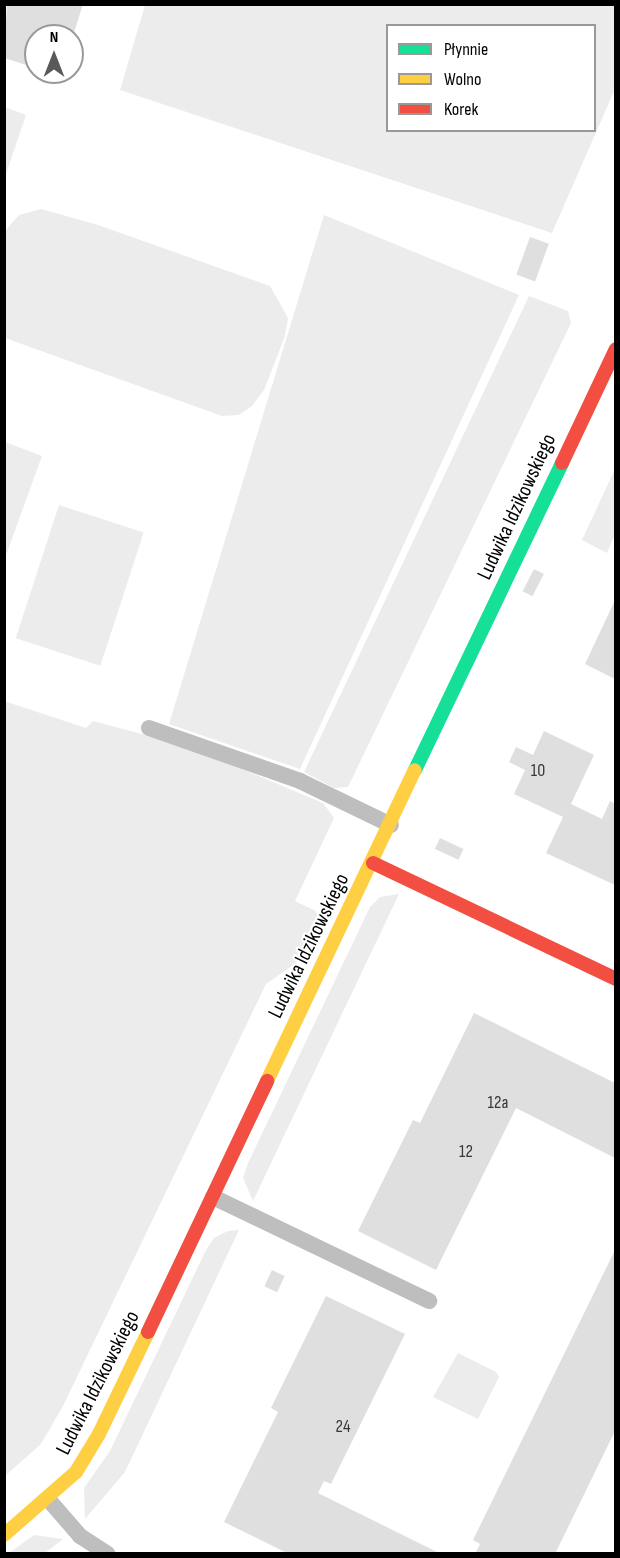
<!DOCTYPE html>
<meta charset="utf-8">
<style>
body{margin:0}
#map{position:relative;width:620px;height:1558px;overflow:hidden;background:#fff;font-family:"Sofia Sans Condensed",sans-serif}
div>[style]{position:absolute}
[style*='--x']{left:calc(var(--x)*1px);top:calc(var(--y)*1px);width:calc(var(--w)*1px);rotate:calc(var(--a)*1deg)}
.green>*{inset:0;background:#ececec;transform-origin:0 0}
.building>*{inset:0;background:#dfdfdf;transform-origin:0 0}
.lane>*{height:16px;margin:-8px;padding:0 8px;transform-origin:8px;border-radius:8px;background:#bebebe}
.fast>*{height:14px;margin:-7px;padding:0 7px;transform-origin:7px;border-radius:7px;background:#16e098}
.slow>*{height:14px;margin:-7px;padding:0 7px;transform-origin:7px;border-radius:7px;background:#ffcf43}
.jam>*{height:14px;margin:-7px;padding:0 7px;transform-origin:7px;border-radius:7px;background:#f24e42}
span{translate:-50% -50%;white-space:nowrap;text-align:center;line-height:1.15;-webkit-text-stroke:4.5px #fff;paint-order:stroke}
.number-label{font-size:18px;color:#383838}
.number-label span{-webkit-text-stroke-width:0}
.street-label{font-size:21px;color:#000}
.frame{position:absolute;inset:0;border:6px solid #000;pointer-events:none}
.legend{position:absolute;left:386px;top:24px;width:210px;height:108px;box-sizing:border-box;background:#fff;border:2px solid #999;margin:0;padding:8px 10px;list-style:none;font-size:18px;color:#000}
.legend li{display:flex;align-items:center;gap:12px;height:30px}
.legend b{width:30px;border:2px solid #999}
.north{position:absolute;left:24px;top:24px;width:60px;height:60px;box-sizing:border-box;background:#fff;border:2px solid #999;border-radius:50%;rotate:0deg;font-size:16px;font-weight:700;line-height:24px;text-align:center;color:#000}
.north::after{content:'';display:block;margin:auto;width:21px;height:27px;background:#595959;clip-path:polygon(50% 0,100% 100%,50% 72%,0 100%)}
</style>
<div id="map">
<div class="green">
<i style="clip-path:polygon(evenodd,145px 5px,615px 5px,615px 89px,552px 233px,120px 90px,145px 5px,388px 26px,594px 26px,594px 130px,388px 130px,388px 26px)"></i>
<i style="clip-path:polygon(5px 107px,26px 115px,5px 177px,4px 107px)"></i>
<i style="clip-path:polygon(41px 209px,98px 225px,270px 286px,288px 318px,285px 336px,264px 390px,252px 406px,239px 415px,222px 416px,5px 338px,5px 231px,19px 215px)"></i>
<i style="clip-path:polygon(324px 215px,519px 295px,300px 769px,169px 724px)"></i>
<i style="clip-path:polygon(529px 296px,568px 311px,571px 323px,348px 787px,334px 788px,304px 772px)"></i>
<i style="clip-path:polygon(5px 442px,42px 456px,5px 558px,4px 442px)"></i>
<i style="clip-path:polygon(615px 469px,615px 534px,607px 553px,582px 540px)"></i>
<i style="left:59px;top:505px;width:89px;height:140px;rotate:18deg"></i>
<i style="clip-path:polygon(4px 701px,86px 728px,93px 721px,187px 746px,323px 803px,334px 818px,295px 901px,316px 911px,320px 924px,296px 963px,266px 984px,63px 1406px,41px 1444px,5px 1476px)"></i>
<i style="clip-path:polygon(399px 894px,253px 1201px,243px 1178px,248px 1163px,370px 907px,380px 897px)"></i>
<i style="clip-path:polygon(239px 1230px,125px 1472px,85px 1519px,84px 1488px,110px 1451px,206px 1250px,214px 1238px,228px 1231px)"></i>
<i style="clip-path:polygon(458px 1353px,496px 1372px,499px 1377px,478px 1419px,433px 1397px)"></i>
<i style="clip-path:polygon(34px 1535px,63px 1539px,45px 1553px,9px 1553px)"></i>
</div>
<div class="building">
<i style="clip-path:polygon(7px 4px,83px 4px,73px 36px,36px 36px,36px 68px,4px 58px)"></i>
<i style="left:530px;top:237px;width:20px;height:40px;rotate:20deg"></i>
<i style="left:534px;top:569px;width:11px;height:25px;rotate:27deg"></i>
<i style="clip-path:polygon(615px 600px,615px 679px,585px 664px)"></i>
<i style="clip-path:polygon(544px 731px,594px 755px,571px 804px,602px 819px,610px 801px,615px 804px,615px 885px,546px 853px,563px 817px,514px 794px,525px 770px,509px 762px,516px 747px,533px 755px)"></i>
<i style="left:440px;top:838px;width:26px;height:12px;rotate:25deg"></i>
<i style="clip-path:polygon(474px 1013px,615px 1083px,615px 1158px,516px 1108px,436px 1270px,358px 1231px,413px 1120px,420px 1123px)"></i>
<i style="clip-path:polygon(615px 1250px,615px 1431px,555px 1554px,475px 1554px,480px 1544px,473px 1540px)"></i>
<i style="left:272px;top:1270px;width:14px;height:18px;rotate:25deg"></i>
<i style="clip-path:polygon(326px 1296px,405px 1334px,331px 1484px,324px 1481px,318px 1493px,441px 1554px,289px 1554px,224px 1522px,278px 1412px,271px 1408px)"></i>
</div>
<div class="lane">
<i style="--x:149;--y:728;--w:160;--a:19.3"></i>
<i style="--x:300;--y:781;--w:101;--a:25.8"></i>
<i style="--x:213;--y:1197;--w:240;--a:25.7"></i>
<i style="--x:48;--y:1499;--w:49;--a:49.1"></i>
<i style="--x:80;--y:1536;--w:33;--a:33"></i>
</div>
<div class="fast">
<i style="--x:415;--y:770;--w:340;--a:-64.4"></i>
</div>
<div class="slow">
<i style="--x:267;--y:1081;--w:344;--a:-64.6"></i>
<i style="--x:4;--y:1535;--w:96;--a:-41.2"></i>
<i style="--x:76;--y:1472;--w:44;--a:-58.8"></i>
<i style="--x:99;--y:1434;--w:113;--a:-64.3"></i>
</div>
<div class="jam">
<i style="--x:562;--y:463;--w:126;--a:-64.7"></i>
<i style="--x:373;--y:863;--w:269;--a:25.5"></i>
<i style="--x:148;--y:1332;--w:278;--a:-64.6"></i>
</div>
<div class="number-label">
<span style="left:538px;top:771px">10</span>
<span style="left:498px;top:1103px">12a</span>
<span style="left:466px;top:1152px">12</span>
<span style="left:343px;top:1427px">24</span>
</div>
<div class="street-label">
<span style="left:517px;top:507px;rotate:-65deg">Ludwika Idzikowskiego</span>
<span style="left:309px;top:946px;rotate:-64deg">Ludwika Idzikowskiego</span>
<span style="left:98px;top:1383px;rotate:-63deg">Ludwika Idzikowskiego</span>
</div>
<div class="frame"></div>
<ul class="legend">
<li><b style="height:8px;background:#16e098"></b>Płynnie</li>
<li><b style="height:8px;background:#ffcf43"></b>Wolno</li>
<li><b style="height:8px;background:#f24e42"></b>Korek</li>
</ul>
<div class="north">N</div>
</div>
